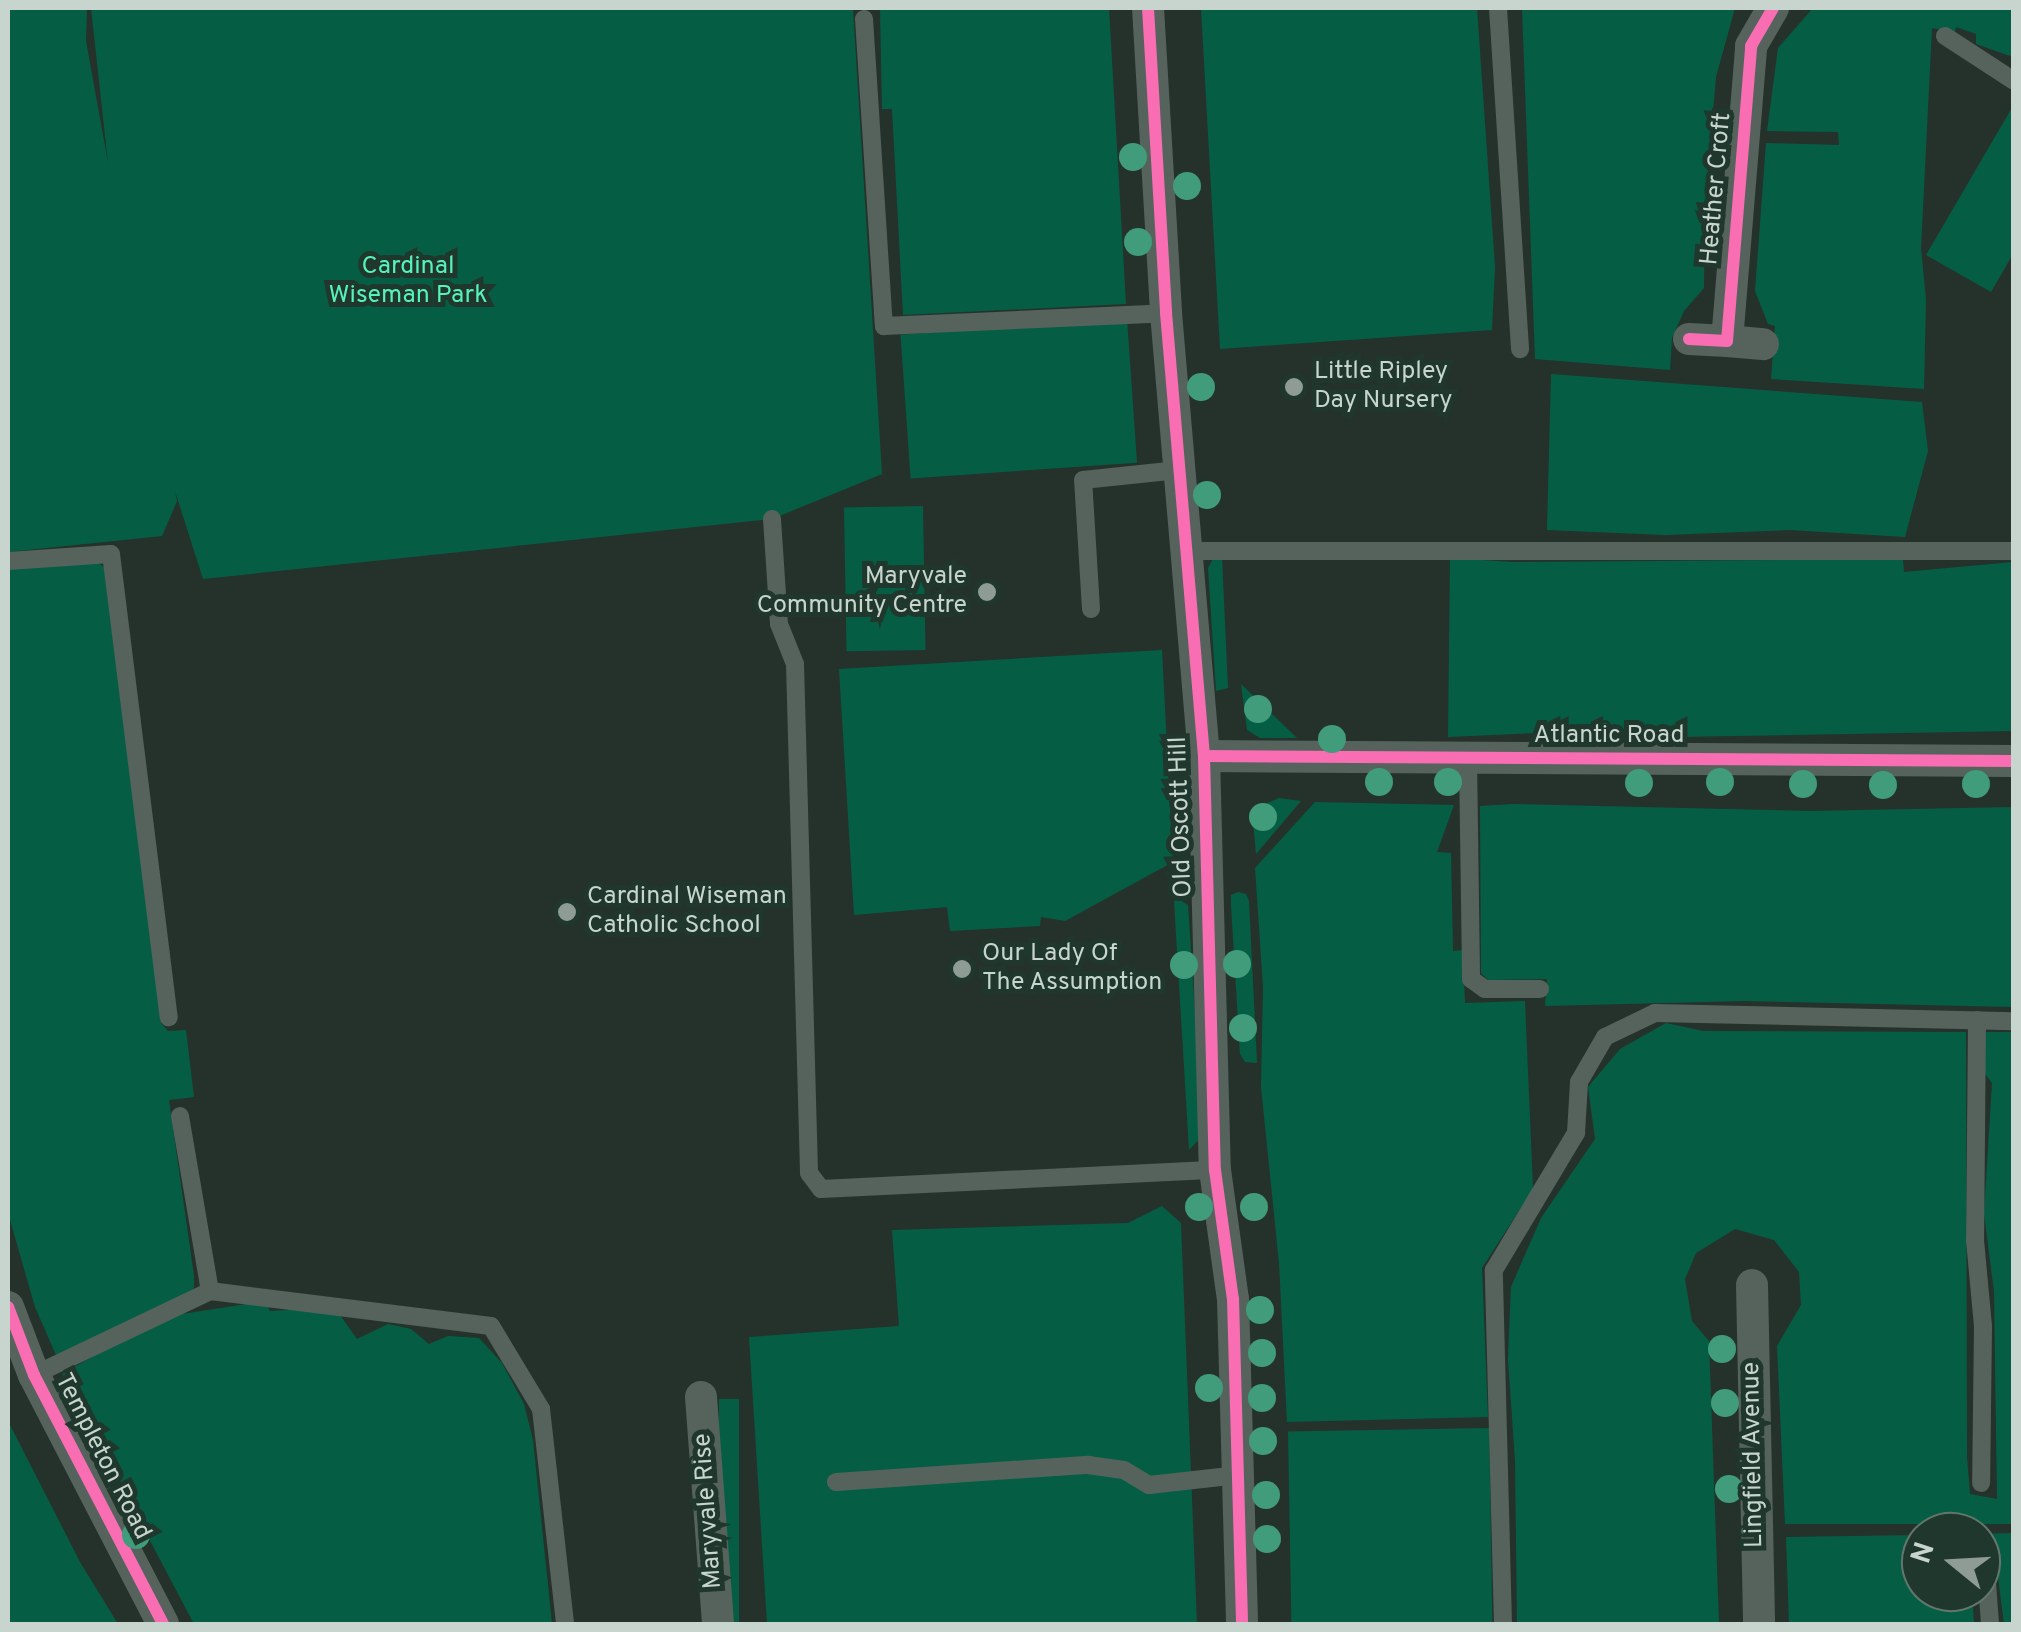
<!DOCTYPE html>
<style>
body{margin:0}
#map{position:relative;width:2021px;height:1632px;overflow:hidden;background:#25322c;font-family:Overpass,sans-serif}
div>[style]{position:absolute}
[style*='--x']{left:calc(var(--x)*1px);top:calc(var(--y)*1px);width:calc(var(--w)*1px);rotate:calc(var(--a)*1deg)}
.green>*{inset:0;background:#055e44;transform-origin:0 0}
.service>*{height:18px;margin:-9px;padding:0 9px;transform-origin:9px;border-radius:9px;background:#55635c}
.minor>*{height:32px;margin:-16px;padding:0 16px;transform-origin:16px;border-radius:16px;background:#55635c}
.cycleway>*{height:12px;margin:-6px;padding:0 6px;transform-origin:6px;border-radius:6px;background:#f96db3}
.trees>*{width:28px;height:28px;margin:-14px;border-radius:50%;background:#409c7a}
.dots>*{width:28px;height:28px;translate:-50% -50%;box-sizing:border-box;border:5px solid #20372d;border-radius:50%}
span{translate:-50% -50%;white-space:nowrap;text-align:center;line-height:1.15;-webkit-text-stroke:10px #20372d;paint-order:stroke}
.street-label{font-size:25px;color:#c7d5ce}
.park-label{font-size:25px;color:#56f2b9}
.poi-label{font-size:25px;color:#c7d5ce}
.left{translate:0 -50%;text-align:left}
.right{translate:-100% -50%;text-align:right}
.frame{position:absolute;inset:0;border:10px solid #c7d5ce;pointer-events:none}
.north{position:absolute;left:1901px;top:1512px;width:100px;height:100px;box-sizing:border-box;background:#20372d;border:2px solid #63766d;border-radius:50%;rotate:288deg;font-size:28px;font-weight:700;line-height:40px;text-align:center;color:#c7d5ce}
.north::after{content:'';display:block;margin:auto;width:35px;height:45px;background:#8e9c95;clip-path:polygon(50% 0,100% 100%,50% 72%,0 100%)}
</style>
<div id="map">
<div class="green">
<i style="clip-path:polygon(8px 8px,87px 8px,86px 41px,108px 163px,91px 8px,1109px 8px,1126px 304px,903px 315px,892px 109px,882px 109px,880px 8px,853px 10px,882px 474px,772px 519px,203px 579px,175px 491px,177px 501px,162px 536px,8px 552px)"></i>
<i style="clip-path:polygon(1201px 8px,1477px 8px,1495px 267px,1492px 330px,1220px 349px)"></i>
<i style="clip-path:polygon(1522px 8px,1735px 8px,1716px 77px,1705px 205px,1704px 288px,1684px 311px,1672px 338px,1670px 370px,1535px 359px)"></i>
<i style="clip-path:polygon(1813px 8px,2013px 8px,2013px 57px,1976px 44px,1976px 34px,1956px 27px,1955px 32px,1932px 28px,1921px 248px,1926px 300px,1924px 389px,1771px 379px,1775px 326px,1768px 324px,1755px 291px,1766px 143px,1839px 145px,1838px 132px,1767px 131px,1778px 48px)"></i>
<i style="clip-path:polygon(2013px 106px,2013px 254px,1991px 292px,1926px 255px)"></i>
<i style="left:1127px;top:319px;width:144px;height:227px;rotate:86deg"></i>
<i style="clip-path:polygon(1551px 374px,1922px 402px,1928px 451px,1905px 537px,1790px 530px,1665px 535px,1547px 530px)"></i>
<i style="left:923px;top:506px;width:144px;height:79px;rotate:89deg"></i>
<i style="clip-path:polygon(1222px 558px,1228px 688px,1216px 691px,1208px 568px,1213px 559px)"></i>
<i style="clip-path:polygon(1450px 558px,1512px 562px,1903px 559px,1904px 572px,2013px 562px,2013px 731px,1680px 737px,1673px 727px,1448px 737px)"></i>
<i style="clip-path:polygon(93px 559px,104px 567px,161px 1023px,168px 1031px,186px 1030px,194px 1097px,169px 1100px,194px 1276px,194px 1288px,186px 1296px,56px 1355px,35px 1307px,8px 1213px,8px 569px)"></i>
<i style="clip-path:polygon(1162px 650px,1173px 862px,1065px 921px,1041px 917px,1040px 926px,950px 931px,947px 907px,854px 915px,839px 669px)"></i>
<i style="clip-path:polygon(1241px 684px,1297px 738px,1260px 738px,1247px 730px)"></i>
<i style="clip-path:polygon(1279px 798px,1301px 801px,1256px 854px,1252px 810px)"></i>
<i style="clip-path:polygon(1315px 802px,1454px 805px,1437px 852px,1451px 853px,1453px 951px,1463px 950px,1465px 1003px,1525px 1001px,1533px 1189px,1482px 1268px,1488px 1417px,1287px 1422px,1279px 1263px,1261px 1087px,1263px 987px,1255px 868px)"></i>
<i style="clip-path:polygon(1513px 804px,1811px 811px,2013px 807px,2013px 1007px,1744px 1001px,1545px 1006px,1547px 979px,1488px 980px,1481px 973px,1480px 806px)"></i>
<i style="clip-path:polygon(1238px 892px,1246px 894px,1249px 901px,1257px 1063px,1245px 1062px,1240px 1054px,1231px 905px,1231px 895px)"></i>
<i style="clip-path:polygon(1180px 900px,1188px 905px,1203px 1135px,1189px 1150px,1174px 901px)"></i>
<i style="clip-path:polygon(1666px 1023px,1703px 1031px,1966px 1032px,1967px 1457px,1970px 1494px,1997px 1499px,1994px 1292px,1984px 1213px,1992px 1083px,1982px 1070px,1984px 1032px,2013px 1032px,2013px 1524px,1785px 1524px,1777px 1346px,1801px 1305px,1799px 1272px,1774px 1240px,1735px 1229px,1696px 1253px,1685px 1279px,1692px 1321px,1709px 1341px,1719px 1624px,1517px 1624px,1515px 1461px,1508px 1359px,1511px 1287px,1541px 1218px,1595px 1139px,1588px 1087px,1620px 1049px)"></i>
<i style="clip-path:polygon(1162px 1206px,1181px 1223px,1197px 1624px,767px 1624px,749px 1337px,899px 1326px,892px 1230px,1128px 1223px)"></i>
<i style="clip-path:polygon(265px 1301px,270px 1311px,306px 1309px,340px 1315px,357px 1339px,388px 1324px,411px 1329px,429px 1344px,448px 1336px,479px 1338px,502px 1363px,524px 1404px,533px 1440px,552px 1624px,194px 1624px,62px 1374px,145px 1327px,182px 1314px)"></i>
<i style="left:719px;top:1399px;width:20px;height:226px"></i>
<i style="clip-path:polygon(8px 1421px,80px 1562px,118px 1624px,8px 1624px)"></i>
<i style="left:1489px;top:1428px;width:196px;height:201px;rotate:89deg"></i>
<i style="clip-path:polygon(2013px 1533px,2013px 1624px,2004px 1624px,1997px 1569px,1981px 1568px,1981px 1534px)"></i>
<i style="clip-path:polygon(1921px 1535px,1921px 1592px,1972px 1592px,1974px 1624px,1789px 1624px,1786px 1537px)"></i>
</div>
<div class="service">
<i style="--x:1498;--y:8;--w:342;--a:86.3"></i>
<i style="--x:864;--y:19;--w:308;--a:86.3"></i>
<i style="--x:884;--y:326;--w:282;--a:-2.6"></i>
<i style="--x:1945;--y:36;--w:82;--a:33.1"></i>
<i style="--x:772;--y:519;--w:105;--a:86.2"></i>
<i style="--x:779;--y:624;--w:43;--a:68.2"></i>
<i style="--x:795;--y:664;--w:509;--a:88.42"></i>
<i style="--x:809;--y:1173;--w:20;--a:53"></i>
<i style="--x:821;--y:1189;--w:394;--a:-2.8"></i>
<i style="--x:1184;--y:551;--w:830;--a:0"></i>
<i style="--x:8;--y:561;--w:103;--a:-3.9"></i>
<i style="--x:111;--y:554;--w:467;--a:82.9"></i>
<i style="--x:1091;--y:609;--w:129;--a:-93.5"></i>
<i style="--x:1083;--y:480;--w:96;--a:-6"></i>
<i style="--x:1468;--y:758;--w:221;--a:89.2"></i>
<i style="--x:1471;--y:979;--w:17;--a:36"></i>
<i style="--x:1485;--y:989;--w:55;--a:0"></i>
<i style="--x:1977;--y:1020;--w:220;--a:90.5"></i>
<i style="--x:1975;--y:1240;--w:87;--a:84.7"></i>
<i style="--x:1983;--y:1327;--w:156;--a:90.7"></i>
<i style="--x:180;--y:1116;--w:178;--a:80.3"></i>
<i style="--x:34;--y:1375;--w:195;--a:-25.5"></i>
<i style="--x:210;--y:1291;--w:283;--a:7.1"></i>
<i style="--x:491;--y:1326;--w:97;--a:58.9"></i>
<i style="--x:541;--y:1409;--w:216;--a:83.6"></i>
<i style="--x:836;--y:1482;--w:253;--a:-3.9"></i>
<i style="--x:1088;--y:1465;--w:36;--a:8"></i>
<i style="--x:1124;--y:1470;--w:29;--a:31"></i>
<i style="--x:1149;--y:1485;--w:90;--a:-6.4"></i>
<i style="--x:1987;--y:1583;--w:41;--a:85.8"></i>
<i style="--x:1503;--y:1624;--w:354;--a:-91.5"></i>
<i style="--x:1494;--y:1270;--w:160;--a:-59.1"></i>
<i style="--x:1576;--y:1133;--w:51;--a:-86.6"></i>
<i style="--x:1579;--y:1082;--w:52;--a:-60"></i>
<i style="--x:1605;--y:1037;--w:55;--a:-25.6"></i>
<i style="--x:1655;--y:1013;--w:359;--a:1.3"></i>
</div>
<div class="minor">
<i style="--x:1148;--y:8;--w:306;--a:86.6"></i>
<i style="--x:1166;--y:313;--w:445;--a:85.1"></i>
<i style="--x:1204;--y:756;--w:414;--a:88.5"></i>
<i style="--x:1215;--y:1170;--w:130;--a:82.1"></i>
<i style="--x:1233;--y:1299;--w:325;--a:88.4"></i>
<i style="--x:1689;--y:339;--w:38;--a:3"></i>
<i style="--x:1727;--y:341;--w:296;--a:-85.3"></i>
<i style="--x:1751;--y:46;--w:44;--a:-59.9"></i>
<i style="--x:1727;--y:341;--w:36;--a:5"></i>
<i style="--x:1204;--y:756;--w:810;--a:0.35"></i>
<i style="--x:1752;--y:1285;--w:339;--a:88.8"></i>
<i style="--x:8;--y:1307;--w:73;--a:69.1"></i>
<i style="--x:34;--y:1375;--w:280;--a:62.6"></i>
<i style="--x:701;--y:1397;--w:228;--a:85.7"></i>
</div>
<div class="cycleway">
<i style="--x:1148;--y:8;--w:306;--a:86.6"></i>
<i style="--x:1166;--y:313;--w:445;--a:85.1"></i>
<i style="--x:1204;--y:756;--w:414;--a:88.5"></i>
<i style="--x:1215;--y:1170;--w:130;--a:82.1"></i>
<i style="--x:1233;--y:1299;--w:325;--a:88.4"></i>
<i style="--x:1689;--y:339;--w:38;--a:3"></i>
<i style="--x:1727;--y:341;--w:296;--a:-85.3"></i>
<i style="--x:1751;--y:46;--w:44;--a:-59.9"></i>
<i style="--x:1204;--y:756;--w:810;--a:0.35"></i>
<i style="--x:8;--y:1307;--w:73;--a:69.1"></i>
<i style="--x:34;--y:1375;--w:280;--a:62.6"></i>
</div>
<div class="trees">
<i style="left:1133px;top:157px"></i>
<i style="left:1187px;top:186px"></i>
<i style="left:1138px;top:242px"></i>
<i style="left:1201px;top:387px"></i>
<i style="left:1207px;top:495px"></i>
<i style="left:1258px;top:709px"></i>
<i style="left:1332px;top:739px"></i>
<i style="left:1379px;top:782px"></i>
<i style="left:1448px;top:782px"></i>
<i style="left:1720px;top:782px"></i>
<i style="left:1639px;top:783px"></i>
<i style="left:1803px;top:784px"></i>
<i style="left:1976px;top:784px"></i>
<i style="left:1883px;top:785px"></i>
<i style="left:1263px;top:817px"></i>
<i style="left:1237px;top:964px"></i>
<i style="left:1184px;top:965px"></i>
<i style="left:1243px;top:1028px"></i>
<i style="left:1199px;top:1207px"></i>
<i style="left:1254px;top:1207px"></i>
<i style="left:1260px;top:1310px"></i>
<i style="left:1722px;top:1349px"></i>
<i style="left:1262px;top:1353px"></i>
<i style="left:1209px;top:1388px"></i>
<i style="left:1262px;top:1398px"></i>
<i style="left:1725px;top:1403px"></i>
<i style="left:1263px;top:1441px"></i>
<i style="left:1729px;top:1489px"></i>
<i style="left:1266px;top:1495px"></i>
<i style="left:136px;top:1535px"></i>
<i style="left:1267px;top:1539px"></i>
</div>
<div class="dots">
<i style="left:1294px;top:387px;background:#8e9c95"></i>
<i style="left:987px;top:592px;background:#8e9c95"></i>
<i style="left:567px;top:912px;background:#8e9c95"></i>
<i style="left:962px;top:969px;background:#8e9c95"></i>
</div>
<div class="street-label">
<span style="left:1717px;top:189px;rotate:-85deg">Heather Croft</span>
<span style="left:1609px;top:736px">Atlantic Road</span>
<span style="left:1182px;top:817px;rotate:-92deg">Old Oscott Hill</span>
<span style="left:1754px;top:1455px;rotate:-91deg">Lingfield Avenue</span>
<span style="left:102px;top:1457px;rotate:63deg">Templeton Road</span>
<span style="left:709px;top:1511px;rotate:-94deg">Maryvale Rise</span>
</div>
<div class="park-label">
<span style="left:408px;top:282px">Cardinal<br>Wiseman Park</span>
</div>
<div class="poi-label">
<span class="left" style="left:1314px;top:387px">Little Ripley<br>Day Nursery</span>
<span class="right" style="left:967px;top:592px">Maryvale<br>Community Centre</span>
<span class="left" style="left:587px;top:912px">Cardinal Wiseman<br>Catholic School</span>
<span class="left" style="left:982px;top:969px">Our Lady Of<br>The Assumption</span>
</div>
<div class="frame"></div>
<div class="north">N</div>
</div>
